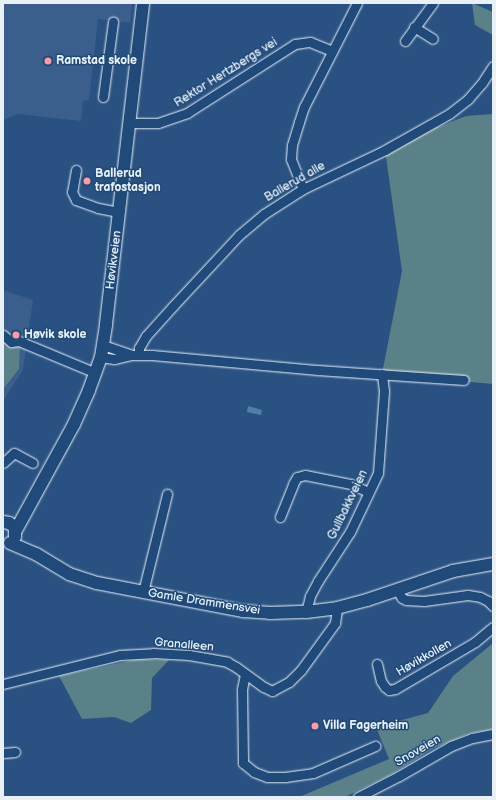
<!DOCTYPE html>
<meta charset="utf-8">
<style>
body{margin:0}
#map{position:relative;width:496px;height:800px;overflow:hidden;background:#295181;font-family:"Balsamiq Sans",sans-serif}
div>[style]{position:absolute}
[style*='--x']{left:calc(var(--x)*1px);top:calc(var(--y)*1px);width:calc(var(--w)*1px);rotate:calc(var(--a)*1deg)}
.built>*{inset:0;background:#3b5f8d}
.green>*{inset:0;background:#5a8187}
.water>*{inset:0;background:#517ea7}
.roads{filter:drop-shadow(0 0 1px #e8f1f8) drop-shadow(0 0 1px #e8f1f8)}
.minor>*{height:9px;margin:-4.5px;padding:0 4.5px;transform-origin:4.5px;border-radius:4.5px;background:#1f4a7a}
.major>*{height:12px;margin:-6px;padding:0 6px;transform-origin:6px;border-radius:6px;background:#1f4a7a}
.dots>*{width:11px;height:11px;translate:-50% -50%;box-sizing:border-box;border:2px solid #1f4a7a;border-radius:50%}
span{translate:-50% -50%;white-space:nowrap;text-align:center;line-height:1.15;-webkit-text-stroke:3px #1f4a7a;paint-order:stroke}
.poi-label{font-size:12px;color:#e8f1f8;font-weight:700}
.left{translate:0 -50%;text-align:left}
.street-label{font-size:12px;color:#e8f1f8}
.frame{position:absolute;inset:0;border:4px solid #e8f1f8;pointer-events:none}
</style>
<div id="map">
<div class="built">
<i style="clip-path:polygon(3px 3px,132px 3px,130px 23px,98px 19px,89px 100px,83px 101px,81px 121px,18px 114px,3px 120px)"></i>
<i style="clip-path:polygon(3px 290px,33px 300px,23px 370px,3px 401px)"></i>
</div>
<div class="green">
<i style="clip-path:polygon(472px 3px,493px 12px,493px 35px,475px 25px)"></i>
<i style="clip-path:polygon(493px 114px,493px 384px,382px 374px,402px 271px,385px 150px,402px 141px,466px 116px)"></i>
<i style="clip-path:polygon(3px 340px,20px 345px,19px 369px,3px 389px)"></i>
<i style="clip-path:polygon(493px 643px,493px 729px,470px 733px,434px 748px,390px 775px,345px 797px,299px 797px,389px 759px,376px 727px,428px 713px,453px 676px)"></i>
<i style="clip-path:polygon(138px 659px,169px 660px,152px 678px,151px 710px,131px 723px,114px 717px,82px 719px,59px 676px)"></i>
</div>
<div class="water">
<i style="clip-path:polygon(248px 406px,262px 410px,261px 415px,247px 412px)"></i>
</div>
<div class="roads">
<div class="minor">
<i style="--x:414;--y:27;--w:22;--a:32"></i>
<i style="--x:405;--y:41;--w:47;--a:-53.6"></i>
<i style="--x:103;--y:97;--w:76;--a:-82.4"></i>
<i style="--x:130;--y:123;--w:28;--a:0"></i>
<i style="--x:158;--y:123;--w:31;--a:-19"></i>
<i style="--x:187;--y:113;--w:128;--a:-32.6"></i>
<i style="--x:295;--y:44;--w:15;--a:-8"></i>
<i style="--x:310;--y:42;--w:24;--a:22"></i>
<i style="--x:76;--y:170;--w:22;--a:100"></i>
<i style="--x:72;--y:192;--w:9;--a:63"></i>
<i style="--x:76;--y:200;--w:23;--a:20"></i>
<i style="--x:98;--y:208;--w:21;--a:11"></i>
<i style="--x:303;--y:189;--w:32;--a:-112"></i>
<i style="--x:291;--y:159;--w:14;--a:-86"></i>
<i style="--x:292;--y:145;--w:24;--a:-73"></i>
<i style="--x:299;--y:122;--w:16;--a:-72"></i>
<i style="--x:304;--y:107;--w:117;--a:-63"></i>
<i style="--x:3;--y:335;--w:11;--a:41"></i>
<i style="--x:11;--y:342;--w:8;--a:-7"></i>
<i style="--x:19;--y:341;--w:83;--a:22.6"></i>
<i style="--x:103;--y:345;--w:31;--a:19"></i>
<i style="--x:139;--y:355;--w:7;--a:-90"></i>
<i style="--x:139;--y:348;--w:14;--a:-60"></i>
<i style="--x:146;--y:336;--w:40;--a:-48"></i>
<i style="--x:173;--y:306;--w:97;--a:-47.1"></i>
<i style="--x:239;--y:235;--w:33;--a:-40"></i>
<i style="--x:264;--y:214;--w:46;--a:-32.7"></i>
<i style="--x:303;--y:189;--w:91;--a:-25.4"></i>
<i style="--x:385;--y:150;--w:73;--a:-29.4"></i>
<i style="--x:449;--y:114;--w:24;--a:-38"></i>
<i style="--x:468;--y:99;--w:21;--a:-49"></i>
<i style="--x:482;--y:83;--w:20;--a:-57"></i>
<i style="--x:101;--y:357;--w:13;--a:9"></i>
<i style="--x:114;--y:359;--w:18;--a:-13"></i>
<i style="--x:132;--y:355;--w:20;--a:0"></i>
<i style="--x:152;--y:355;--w:167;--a:5.2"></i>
<i style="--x:318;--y:370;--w:146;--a:3.9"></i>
<i style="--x:3;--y:463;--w:15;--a:-42"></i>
<i style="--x:14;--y:453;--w:21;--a:28"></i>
<i style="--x:280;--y:517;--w:35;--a:-68"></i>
<i style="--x:293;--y:484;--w:8;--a:-60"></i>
<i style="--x:297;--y:477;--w:8;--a:-14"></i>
<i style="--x:305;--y:475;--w:47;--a:11.1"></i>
<i style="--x:351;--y:484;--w:19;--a:25"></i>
<i style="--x:397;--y:590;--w:9;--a:58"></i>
<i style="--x:402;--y:598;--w:4;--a:27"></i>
<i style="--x:406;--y:600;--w:18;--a:3"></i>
<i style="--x:424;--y:601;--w:44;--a:-7.8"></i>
<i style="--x:468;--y:595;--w:12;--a:9"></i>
<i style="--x:480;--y:597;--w:9;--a:27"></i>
<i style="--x:488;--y:601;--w:7;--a:45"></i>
<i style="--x:143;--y:592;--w:101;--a:-76.2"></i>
<i style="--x:306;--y:612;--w:16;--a:-76"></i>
<i style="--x:310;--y:596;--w:17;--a:-62"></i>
<i style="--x:318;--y:581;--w:59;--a:-56.9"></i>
<i style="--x:350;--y:532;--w:65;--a:-64.6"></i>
<i style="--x:378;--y:473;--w:82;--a:-85.8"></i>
<i style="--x:384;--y:391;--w:17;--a:-97"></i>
<i style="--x:377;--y:664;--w:17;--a:77"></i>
<i style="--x:381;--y:681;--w:7;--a:56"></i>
<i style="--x:385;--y:687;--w:5;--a:37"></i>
<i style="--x:389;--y:690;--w:6;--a:-9"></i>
<i style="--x:395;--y:689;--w:93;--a:-30.4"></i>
<i style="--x:475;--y:642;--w:23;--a:-40"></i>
<i style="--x:245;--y:674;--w:15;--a:101"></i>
<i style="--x:242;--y:689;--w:74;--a:89.2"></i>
<i style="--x:243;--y:763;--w:14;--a:39"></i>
<i style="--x:254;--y:772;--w:14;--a:21"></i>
<i style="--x:267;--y:777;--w:18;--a:0"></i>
<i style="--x:285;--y:777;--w:28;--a:-8"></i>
<i style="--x:313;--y:773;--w:68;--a:-23.5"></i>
<i style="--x:3;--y:684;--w:121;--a:-13.9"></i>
<i style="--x:120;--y:655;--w:33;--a:-3"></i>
<i style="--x:153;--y:653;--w:36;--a:3"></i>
<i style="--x:189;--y:655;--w:39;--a:10"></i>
<i style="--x:227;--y:662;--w:10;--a:29"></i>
<i style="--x:236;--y:667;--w:34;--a:36"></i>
<i style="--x:264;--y:687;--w:9;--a:27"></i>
<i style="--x:272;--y:691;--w:19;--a:-28"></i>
<i style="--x:289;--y:682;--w:17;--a:-45"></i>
<i style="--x:301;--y:670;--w:58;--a:-54.1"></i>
<i style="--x:335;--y:623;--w:15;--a:-82"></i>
<i style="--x:3;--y:753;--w:12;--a:-5"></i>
<i style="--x:358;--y:797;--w:46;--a:-27.1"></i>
<i style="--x:399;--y:776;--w:60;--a:-30"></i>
<i style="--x:451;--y:746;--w:22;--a:-21"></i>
<i style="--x:472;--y:738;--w:21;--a:-11"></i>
</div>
<div class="major">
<i style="--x:3;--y:522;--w:6;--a:9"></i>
<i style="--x:9;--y:523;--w:7;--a:34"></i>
<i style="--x:15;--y:527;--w:10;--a:90"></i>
<i style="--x:16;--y:530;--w:121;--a:-61.3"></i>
<i style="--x:74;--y:424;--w:37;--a:-66"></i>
<i style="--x:89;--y:390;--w:35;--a:-70"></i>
<i style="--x:101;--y:357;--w:33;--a:-81"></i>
<i style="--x:106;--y:324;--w:323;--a:-83.4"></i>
<i style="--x:10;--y:543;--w:28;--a:23"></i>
<i style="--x:36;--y:554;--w:39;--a:31"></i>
<i style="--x:69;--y:574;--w:29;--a:18"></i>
<i style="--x:97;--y:583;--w:149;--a:10.9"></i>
<i style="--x:243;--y:611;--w:27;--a:4"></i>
<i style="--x:270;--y:613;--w:36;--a:-2"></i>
<i style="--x:306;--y:612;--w:31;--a:-7"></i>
<i style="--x:337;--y:608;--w:31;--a:-15"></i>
<i style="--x:367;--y:600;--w:91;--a:-18.6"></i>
<i style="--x:453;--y:571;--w:41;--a:-9.9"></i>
</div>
</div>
<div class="dots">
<i style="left:48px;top:61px;background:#ff9aa2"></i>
<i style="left:87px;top:181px;background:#ff9aa2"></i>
<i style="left:16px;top:335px;background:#ff9aa2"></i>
<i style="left:315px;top:726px;background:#ff9aa2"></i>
</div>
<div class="poi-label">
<span class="left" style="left:56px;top:61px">Ramstad skole</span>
<span class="left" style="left:95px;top:181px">Ballerud<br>trafostasjon</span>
<span class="left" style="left:24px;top:335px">Høvik skole</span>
<span class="left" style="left:323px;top:726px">Villa Fagerheim</span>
</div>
<div class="street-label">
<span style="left:226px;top:73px;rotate:-32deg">Rektor Hertzbergs vei</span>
<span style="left:295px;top:182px;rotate:-30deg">Ballerud alle</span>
<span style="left:114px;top:260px;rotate:-83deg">Høvikveien</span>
<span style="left:348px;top:505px;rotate:-64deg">Gullbakkveien</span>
<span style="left:204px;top:602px;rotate:9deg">Gamle Drammensvei</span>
<span style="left:184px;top:645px;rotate:5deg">Granalleen</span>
<span style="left:424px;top:658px;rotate:-30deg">Høvikkollen</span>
<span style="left:418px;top:751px;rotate:-30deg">Snoveien</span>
</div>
<div class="frame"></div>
</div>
